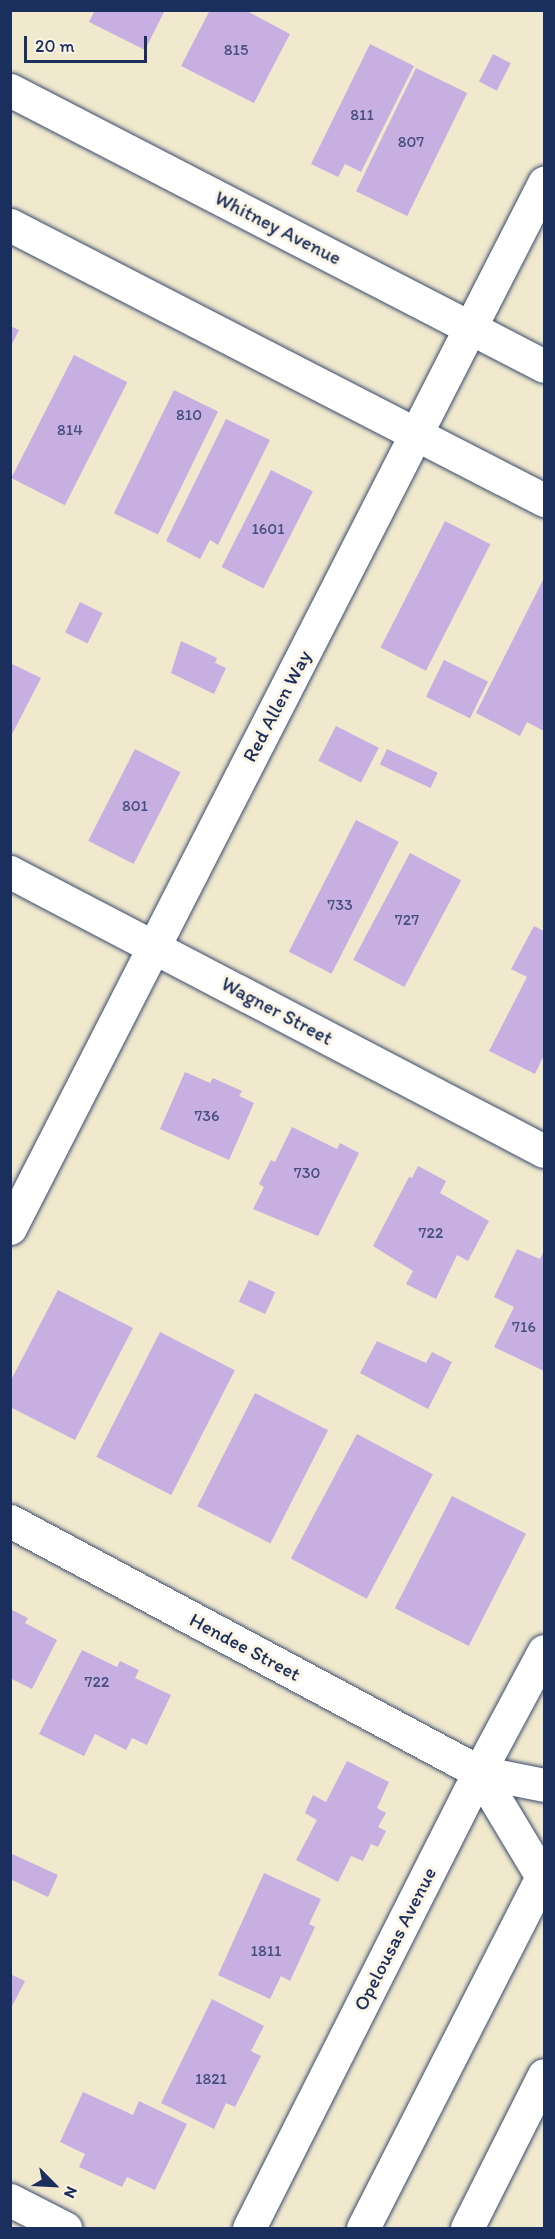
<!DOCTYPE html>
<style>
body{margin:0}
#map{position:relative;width:555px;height:2239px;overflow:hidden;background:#f0e9ce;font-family:Itim,sans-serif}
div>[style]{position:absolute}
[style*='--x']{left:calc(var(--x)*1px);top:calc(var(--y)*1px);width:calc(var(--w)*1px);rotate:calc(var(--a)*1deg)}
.building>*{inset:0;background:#c7afe1;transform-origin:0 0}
.roads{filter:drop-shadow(0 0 2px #3b4b6f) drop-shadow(0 0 2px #3b4b6f)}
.minor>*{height:33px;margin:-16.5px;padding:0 16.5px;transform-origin:16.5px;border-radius:16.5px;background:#fff}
span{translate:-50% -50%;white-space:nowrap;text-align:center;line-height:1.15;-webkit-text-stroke:6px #fcf5e5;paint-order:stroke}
.number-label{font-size:16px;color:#464f7f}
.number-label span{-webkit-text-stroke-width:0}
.street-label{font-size:20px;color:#1b2f5e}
.frame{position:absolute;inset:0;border:12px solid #1b2f5e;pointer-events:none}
.north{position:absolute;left:24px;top:2155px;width:60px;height:60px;-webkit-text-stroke:4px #fcf5e5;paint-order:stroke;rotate:114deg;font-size:16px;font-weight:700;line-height:24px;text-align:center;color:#1b2f5e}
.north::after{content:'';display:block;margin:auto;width:21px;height:27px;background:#1b2f5e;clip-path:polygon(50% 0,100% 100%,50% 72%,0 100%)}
.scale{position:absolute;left:24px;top:36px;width:123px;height:27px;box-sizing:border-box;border:3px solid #1b2f5e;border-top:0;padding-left:8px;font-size:18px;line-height:21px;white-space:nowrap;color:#1b2f5e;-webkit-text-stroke:4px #fcf5e5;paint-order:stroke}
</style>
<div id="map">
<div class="building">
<i style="clip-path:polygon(95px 10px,165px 10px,145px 50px,89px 22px)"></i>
<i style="clip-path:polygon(210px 10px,245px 10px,290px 34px,254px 103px,181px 66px)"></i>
<i style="clip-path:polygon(370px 44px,414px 66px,361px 172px,345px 164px,338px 177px,311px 164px)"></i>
<i style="left:493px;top:54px;width:20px;height:31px;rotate:27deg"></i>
<i style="left:416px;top:68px;width:57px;height:137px;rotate:26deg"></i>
<i style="clip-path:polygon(10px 326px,19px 330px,10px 348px)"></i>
<i style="left:74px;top:355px;width:60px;height:138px;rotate:27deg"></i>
<i style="left:174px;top:390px;width:49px;height:137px;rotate:26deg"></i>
<i style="clip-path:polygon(226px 419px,270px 440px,218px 545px,210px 540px,200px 559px,166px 541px)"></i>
<i style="left:271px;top:470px;width:47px;height:109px;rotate:27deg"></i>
<i style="left:445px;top:521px;width:51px;height:142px;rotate:27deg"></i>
<i style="clip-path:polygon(544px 578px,544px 731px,527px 722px,520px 736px,476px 713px)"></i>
<i style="left:80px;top:602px;width:25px;height:34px;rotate:26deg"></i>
<i style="clip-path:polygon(181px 641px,217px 658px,215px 663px,226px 668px,214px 694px,171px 673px)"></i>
<i style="left:444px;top:660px;width:49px;height:41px;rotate:26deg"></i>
<i style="clip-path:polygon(10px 663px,41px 678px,10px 738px)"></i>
<i style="left:336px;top:726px;width:48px;height:39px;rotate:27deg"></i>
<i style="left:135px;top:749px;width:51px;height:103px;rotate:27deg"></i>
<i style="left:387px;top:749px;width:56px;height:17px;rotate:25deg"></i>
<i style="left:356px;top:820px;width:48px;height:148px;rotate:27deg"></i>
<i style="left:410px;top:853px;width:58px;height:121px;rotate:28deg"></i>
<i style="clip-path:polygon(534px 926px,544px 931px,544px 1055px,535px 1074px,489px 1051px,527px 977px,511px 969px)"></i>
<i style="clip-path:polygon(185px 1072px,210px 1083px,213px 1078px,242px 1091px,239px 1096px,254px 1103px,229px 1160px,160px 1129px)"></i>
<i style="clip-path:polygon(292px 1127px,337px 1149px,340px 1143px,359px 1153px,318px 1236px,253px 1209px,264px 1187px,259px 1184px,271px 1160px,275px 1162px)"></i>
<i style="clip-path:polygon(418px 1166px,446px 1181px,440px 1193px,489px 1221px,468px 1261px,457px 1255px,436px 1299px,406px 1284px,413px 1271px,373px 1246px,409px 1177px,412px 1178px)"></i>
<i style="clip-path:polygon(517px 1249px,540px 1259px,544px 1251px,544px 1371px,494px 1347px,514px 1307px,494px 1297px)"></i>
<i style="left:249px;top:1280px;width:29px;height:24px;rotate:25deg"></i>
<i style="clip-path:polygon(58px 1290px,133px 1328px,75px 1440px,10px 1407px,10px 1382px)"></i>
<i style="left:160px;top:1332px;width:84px;height:140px;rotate:27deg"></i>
<i style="clip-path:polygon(377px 1341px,426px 1363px,432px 1352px,452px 1362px,428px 1409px,360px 1373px)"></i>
<i style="left:255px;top:1393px;width:82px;height:127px;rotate:27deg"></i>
<i style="left:357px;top:1434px;width:86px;height:141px;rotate:28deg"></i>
<i style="left:452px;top:1496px;width:83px;height:126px;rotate:27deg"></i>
<i style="clip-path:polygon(10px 1609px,28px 1618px,25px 1623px,57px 1640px,32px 1689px,10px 1678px)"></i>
<i style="clip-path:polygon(82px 1650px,117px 1667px,120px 1661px,139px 1670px,135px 1678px,171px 1695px,147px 1745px,132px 1738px,126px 1750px,95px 1734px,84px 1756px,39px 1734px)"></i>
<i style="clip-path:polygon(347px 1761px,389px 1782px,377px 1808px,386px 1813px,378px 1827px,386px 1831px,378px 1847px,371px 1844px,363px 1861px,351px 1856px,338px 1882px,296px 1860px,317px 1820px,305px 1813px,313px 1795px,326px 1802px)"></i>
<i style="clip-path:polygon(10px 1853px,58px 1875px,48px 1897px,10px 1879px)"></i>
<i style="clip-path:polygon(264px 1873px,321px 1899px,309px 1924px,315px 1927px,290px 1981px,281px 1976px,270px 1999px,218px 1975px)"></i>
<i style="clip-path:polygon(10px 1974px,25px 1981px,10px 2010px)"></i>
<i style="clip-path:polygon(212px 1999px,264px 2026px,251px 2051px,261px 2056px,235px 2107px,226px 2103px,214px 2129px,161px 2103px)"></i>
<i style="clip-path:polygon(83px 2092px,133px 2115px,139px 2101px,187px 2124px,155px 2190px,127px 2177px,122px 2187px,79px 2167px,85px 2154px,60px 2142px)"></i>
</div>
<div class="roads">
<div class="minor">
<i style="--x:10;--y:90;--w:601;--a:27.33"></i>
<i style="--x:10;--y:225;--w:601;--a:27.25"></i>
<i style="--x:10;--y:872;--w:602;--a:27.59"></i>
<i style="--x:10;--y:1228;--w:1174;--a:-62.93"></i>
<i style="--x:10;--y:1521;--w:532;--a:28.15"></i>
<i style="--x:479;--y:1772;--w:66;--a:11.3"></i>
<i style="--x:479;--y:1772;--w:126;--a:59"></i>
<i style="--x:10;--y:2200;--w:62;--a:27"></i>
<i style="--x:249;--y:2228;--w:511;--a:-63.23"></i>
<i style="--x:479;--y:1772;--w:137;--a:-61.8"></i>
<i style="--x:363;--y:2228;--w:399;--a:-63"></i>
<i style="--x:467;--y:2228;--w:171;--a:-63.3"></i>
</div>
</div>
<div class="number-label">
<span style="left:236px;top:50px">815</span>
<span style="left:362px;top:115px">811</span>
<span style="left:411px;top:142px">807</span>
<span style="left:189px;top:415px">810</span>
<span style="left:70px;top:430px">814</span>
<span style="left:268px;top:529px">1601</span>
<span style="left:135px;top:806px">801</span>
<span style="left:340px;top:905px">733</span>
<span style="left:407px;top:920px">727</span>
<span style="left:207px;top:1116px">736</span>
<span style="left:307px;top:1173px">730</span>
<span style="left:431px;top:1233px">722</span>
<span style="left:524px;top:1327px">716</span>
<span style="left:97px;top:1682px">722</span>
<span style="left:266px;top:1951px">1811</span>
<span style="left:211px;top:2079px">1821</span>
</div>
<div class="street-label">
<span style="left:278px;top:228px;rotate:27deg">Whitney Avenue</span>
<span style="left:277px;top:706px;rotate:-62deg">Red Allen Way</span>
<span style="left:277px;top:1011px;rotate:28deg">Wagner Street</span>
<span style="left:245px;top:1647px;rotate:28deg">Hendee Street</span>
<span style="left:395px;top:1939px;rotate:-63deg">Opelousas Avenue</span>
</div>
<div class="frame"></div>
<div class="north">N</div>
<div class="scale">20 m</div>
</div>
